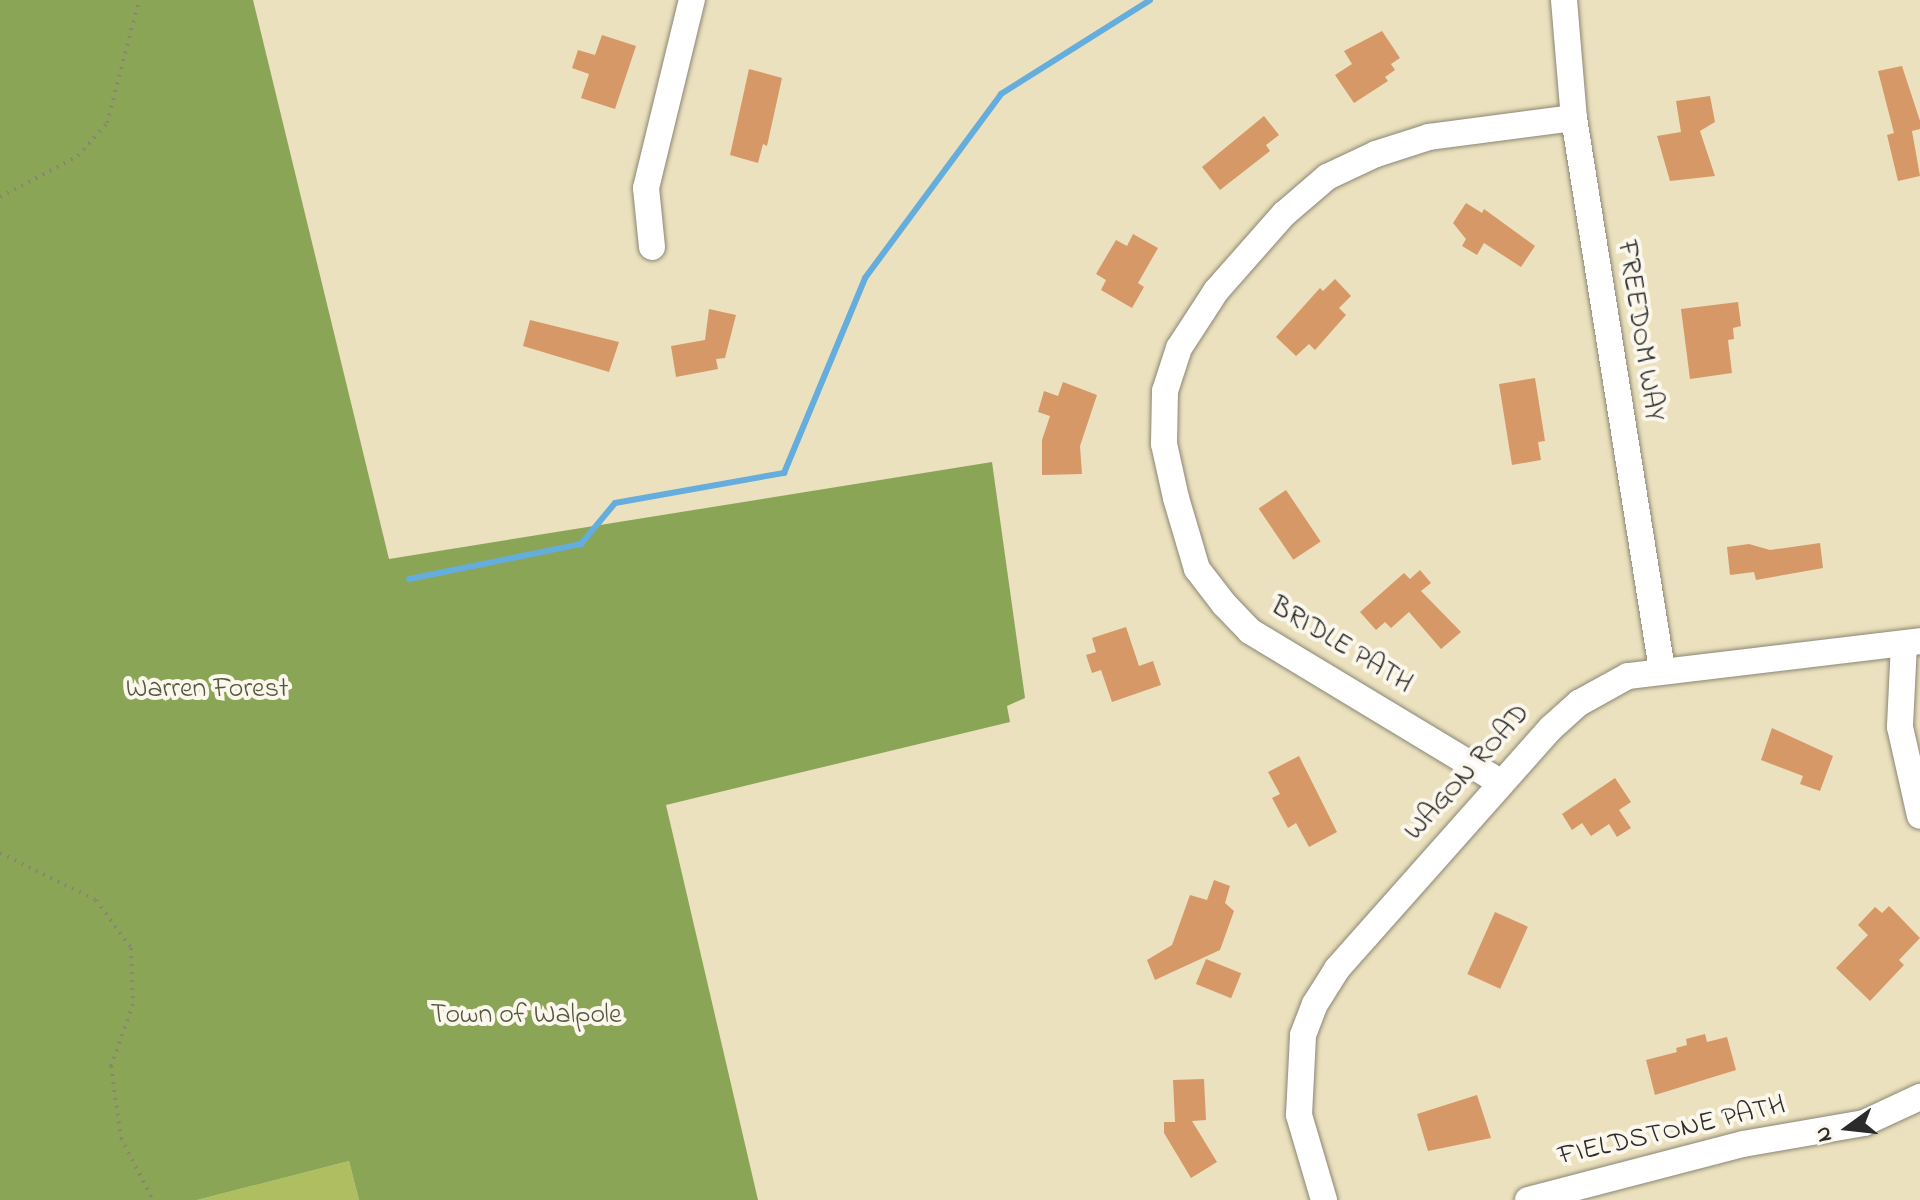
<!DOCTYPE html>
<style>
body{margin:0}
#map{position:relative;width:1920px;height:1200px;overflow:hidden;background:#ebe1be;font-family:"Indie Flower",sans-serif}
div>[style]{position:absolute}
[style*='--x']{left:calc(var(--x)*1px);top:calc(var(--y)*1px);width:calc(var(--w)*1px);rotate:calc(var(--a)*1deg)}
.green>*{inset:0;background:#afbe61}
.forest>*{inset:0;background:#8ba557}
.stream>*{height:6px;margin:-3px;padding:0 3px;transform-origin:3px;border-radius:3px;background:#64addc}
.building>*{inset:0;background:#d69867;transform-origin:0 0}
.path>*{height:4px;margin-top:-2px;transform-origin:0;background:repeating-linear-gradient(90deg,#8b8674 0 2px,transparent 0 8px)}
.roads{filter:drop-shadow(0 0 2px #8b8674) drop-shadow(0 0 2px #8b8674)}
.minor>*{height:26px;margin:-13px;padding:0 13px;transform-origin:13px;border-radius:13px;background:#fff}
span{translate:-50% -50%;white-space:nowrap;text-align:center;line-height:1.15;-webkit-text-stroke:8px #fbf7ec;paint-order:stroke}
.street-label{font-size:28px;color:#2b2b2b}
.park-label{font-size:28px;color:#53573b}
.north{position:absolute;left:1808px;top:1088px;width:80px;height:80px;-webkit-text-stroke:6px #fbf7ec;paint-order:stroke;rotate:255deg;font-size:22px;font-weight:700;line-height:32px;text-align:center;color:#2b2b2b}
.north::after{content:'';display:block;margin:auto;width:28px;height:36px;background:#2b2b2b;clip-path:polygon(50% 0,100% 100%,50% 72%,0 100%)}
</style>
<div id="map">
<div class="green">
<i style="clip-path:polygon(349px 1161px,359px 1200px,197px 1200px)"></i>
</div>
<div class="forest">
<i style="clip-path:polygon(0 0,253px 0,389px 559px,992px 462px,1025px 698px,1007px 706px,1010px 722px,666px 805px,758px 1200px,359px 1200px,349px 1161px,197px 1200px,0 1200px)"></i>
</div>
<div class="stream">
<i style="--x:409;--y:579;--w:176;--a:-11.5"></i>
<i style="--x:581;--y:544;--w:53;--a:-50.3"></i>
<i style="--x:615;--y:503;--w:172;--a:-10.1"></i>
<i style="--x:784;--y:473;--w:211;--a:-67.4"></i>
<i style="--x:865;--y:278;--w:229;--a:-53.5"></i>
<i style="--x:1001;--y:94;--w:176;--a:-32.2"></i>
</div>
<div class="building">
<i style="clip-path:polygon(1382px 31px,1400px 58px,1391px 64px,1395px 70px,1385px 77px,1388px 81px,1354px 103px,1335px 75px,1352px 64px,1344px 51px)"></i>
<i style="clip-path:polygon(602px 35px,636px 46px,615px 109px,581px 98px,589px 74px,572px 68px,578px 50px,595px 55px)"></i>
<i style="clip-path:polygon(1902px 66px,1920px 121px,1920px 129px,1912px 131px,1920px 176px,1898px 181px,1887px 135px,1894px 133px,1878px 71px)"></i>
<i style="clip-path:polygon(749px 69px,782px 78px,767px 146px,763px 144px,758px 163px,730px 155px)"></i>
<i style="clip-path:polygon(1710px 96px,1715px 122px,1700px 131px,1715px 176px,1670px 181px,1657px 136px,1681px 132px,1676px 101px)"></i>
<i style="clip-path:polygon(1264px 116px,1279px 135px,1266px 145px,1270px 151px,1220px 190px,1202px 167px)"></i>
<i style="clip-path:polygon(1466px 203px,1482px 213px,1484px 209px,1535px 246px,1521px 267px,1484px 243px,1477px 255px,1462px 246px,1466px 239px,1453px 223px)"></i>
<i style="clip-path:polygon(1133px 234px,1158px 248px,1138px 283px,1144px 287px,1132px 308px,1101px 290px,1106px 280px,1096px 274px,1116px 240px,1127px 246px)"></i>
<i style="clip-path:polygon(1335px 279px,1351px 296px,1339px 308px,1346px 315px,1315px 350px,1309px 344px,1296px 356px,1276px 337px,1320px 288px,1323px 291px)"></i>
<i style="clip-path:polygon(1738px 302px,1741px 326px,1733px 328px,1734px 339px,1728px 340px,1732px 373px,1690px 379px,1681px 309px)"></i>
<i style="clip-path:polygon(709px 309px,736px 315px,725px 358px,716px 359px,718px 369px,676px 377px,671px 346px,705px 340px)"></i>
<i style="clip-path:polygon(530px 320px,619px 342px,609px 372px,523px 346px)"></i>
<i style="clip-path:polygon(1535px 378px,1545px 441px,1538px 442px,1541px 460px,1512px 465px,1499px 384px)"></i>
<i style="clip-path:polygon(1063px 382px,1097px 395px,1080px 446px,1082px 474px,1042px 475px,1042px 440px,1050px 416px,1038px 412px,1044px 391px,1058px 396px)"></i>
<i style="left:1286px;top:490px;width:62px;height:33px;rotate:56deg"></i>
<i style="clip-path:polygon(1820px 543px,1823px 568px,1756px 580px,1754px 572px,1730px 575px,1727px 547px,1749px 544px,1770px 550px)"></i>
<i style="clip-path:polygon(1420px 570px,1431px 583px,1421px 591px,1461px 632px,1441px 649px,1409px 612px,1391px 628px,1385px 622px,1376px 630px,1360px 612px,1404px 573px,1410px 579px)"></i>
<i style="clip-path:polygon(1126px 627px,1139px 666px,1153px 661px,1161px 685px,1112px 702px,1101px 670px,1092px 673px,1086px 655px,1096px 652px,1092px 638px)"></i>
<i style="clip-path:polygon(1772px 728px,1833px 756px,1820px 791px,1800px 784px,1803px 776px,1761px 760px)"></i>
<i style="clip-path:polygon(1299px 756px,1337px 832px,1309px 847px,1296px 823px,1288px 828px,1272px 798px,1280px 794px,1268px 772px)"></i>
<i style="clip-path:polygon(1615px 778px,1631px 802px,1619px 810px,1631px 828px,1617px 837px,1609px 824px,1591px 836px,1582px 823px,1572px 830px,1562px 814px)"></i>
<i style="clip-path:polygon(1214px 880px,1230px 886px,1225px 903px,1234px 911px,1220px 950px,1155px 980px,1147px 960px,1172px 945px,1190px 895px,1207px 900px)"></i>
<i style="clip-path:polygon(1889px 906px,1920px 938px,1899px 960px,1904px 965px,1870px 1001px,1836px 968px,1868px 935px,1858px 925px,1875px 907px,1882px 913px)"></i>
<i style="left:1495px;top:912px;width:36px;height:68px;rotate:24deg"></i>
<i style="left:1206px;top:959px;width:38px;height:27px;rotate:22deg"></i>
<i style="clip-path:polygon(1705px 1034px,1707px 1042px,1727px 1037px,1736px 1070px,1655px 1095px,1646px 1060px,1677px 1052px,1676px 1048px,1687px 1045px,1686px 1039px)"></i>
<i style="clip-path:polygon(1204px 1079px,1206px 1120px,1192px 1121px,1217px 1162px,1191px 1178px,1164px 1133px,1164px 1122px,1175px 1122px,1173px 1080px)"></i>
<i style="clip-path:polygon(1477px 1095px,1491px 1138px,1428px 1151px,1417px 1114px)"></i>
</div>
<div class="path">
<i style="--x:0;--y:197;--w:88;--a:-27.7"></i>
<i style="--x:78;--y:156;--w:44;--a:-48.7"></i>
<i style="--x:107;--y:123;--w:127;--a:-75.4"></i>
<i style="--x:0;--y:853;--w:107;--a:26.1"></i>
<i style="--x:96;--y:900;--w:59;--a:53.9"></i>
<i style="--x:131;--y:948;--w:56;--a:88"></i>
<i style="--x:133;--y:1004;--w:66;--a:109.5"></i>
<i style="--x:111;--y:1066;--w:73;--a:82.1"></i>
<i style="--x:121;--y:1138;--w:70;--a:62.7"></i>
</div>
<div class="roads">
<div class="minor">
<i style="--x:1564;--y:0;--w:118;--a:85.2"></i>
<i style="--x:1574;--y:118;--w:559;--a:80.94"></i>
<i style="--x:652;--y:247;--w:59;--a:-95.8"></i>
<i style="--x:646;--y:188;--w:194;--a:-76.3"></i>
<i style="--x:1904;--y:644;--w:83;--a:92.8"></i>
<i style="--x:1900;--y:727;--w:91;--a:77.3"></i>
<i style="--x:1500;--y:782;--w:292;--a:-148.9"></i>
<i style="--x:1250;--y:631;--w:37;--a:-134"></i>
<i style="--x:1224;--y:604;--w:44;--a:-127.6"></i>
<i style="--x:1197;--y:569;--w:74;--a:-106.5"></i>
<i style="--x:1176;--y:498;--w:55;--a:-102.5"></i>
<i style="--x:1164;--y:444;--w:53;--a:-88.9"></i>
<i style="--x:1165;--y:391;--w:45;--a:-72"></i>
<i style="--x:1179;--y:348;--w:68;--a:-57"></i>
<i style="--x:1216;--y:291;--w:103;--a:-48.6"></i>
<i style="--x:1284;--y:214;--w:57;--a:-40.7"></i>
<i style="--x:1327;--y:177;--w:54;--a:-25.1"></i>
<i style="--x:1376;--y:154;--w:56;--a:-17.8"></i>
<i style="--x:1429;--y:137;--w:146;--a:-7.5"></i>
<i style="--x:1324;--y:1200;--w:89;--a:-106.4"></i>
<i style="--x:1299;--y:1115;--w:80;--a:-87.1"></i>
<i style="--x:1303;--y:1035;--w:33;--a:-69"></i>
<i style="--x:1315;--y:1004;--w:41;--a:-57.8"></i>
<i style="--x:1337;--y:969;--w:322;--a:-48.4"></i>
<i style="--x:1551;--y:728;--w:38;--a:-42"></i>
<i style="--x:1579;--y:703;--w:56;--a:-28.9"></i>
<i style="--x:1628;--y:676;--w:294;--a:-6.8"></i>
<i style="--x:1528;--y:1200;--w:222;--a:-14.6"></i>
<i style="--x:1743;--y:1144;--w:123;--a:-9.8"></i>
<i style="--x:1864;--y:1123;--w:62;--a:-24.9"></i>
</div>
</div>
<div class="street-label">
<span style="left:1639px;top:331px;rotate:81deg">FREEDOM WAY</span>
<span style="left:1341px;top:646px;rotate:31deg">BRIDLE PATH</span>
<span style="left:1468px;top:773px;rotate:-48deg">WAGON ROAD</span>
<span style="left:1672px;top:1132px;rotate:-13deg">FIELDSTONE PATH</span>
</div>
<div class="park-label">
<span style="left:207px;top:690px">Warren Forest</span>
<span style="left:526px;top:1016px">Town of Walpole</span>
</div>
<div class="north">N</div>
</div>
